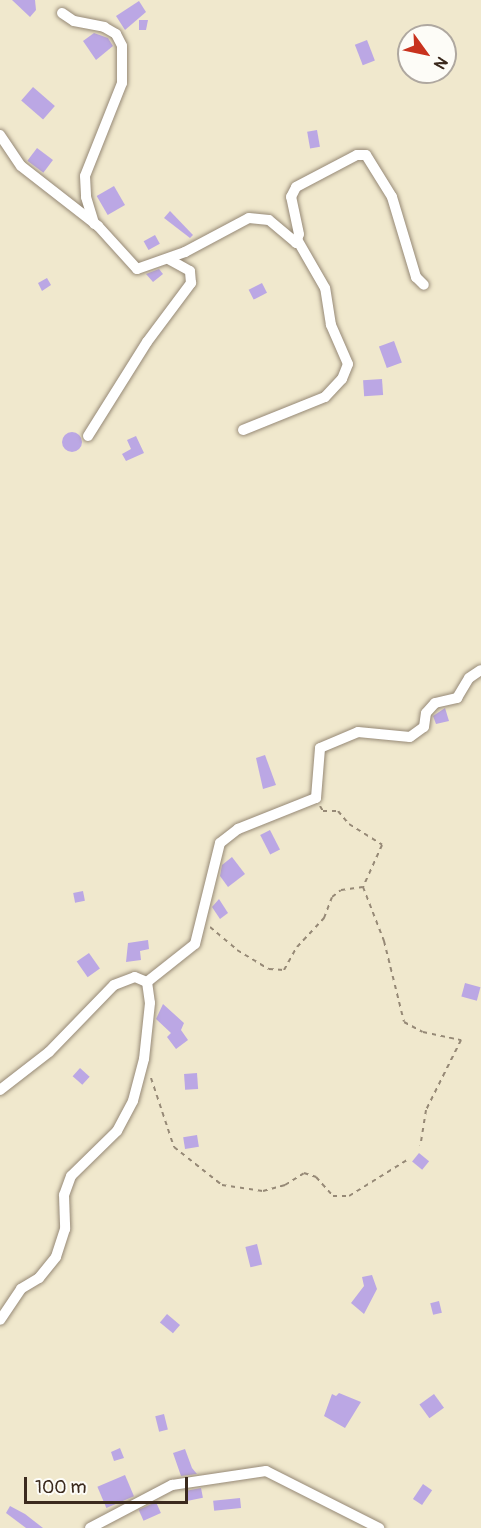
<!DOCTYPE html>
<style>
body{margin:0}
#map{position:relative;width:481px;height:1528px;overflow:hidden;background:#f0e8cd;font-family:Pangolin,sans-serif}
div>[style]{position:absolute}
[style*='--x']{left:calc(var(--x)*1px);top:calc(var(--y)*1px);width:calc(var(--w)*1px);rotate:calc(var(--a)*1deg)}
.building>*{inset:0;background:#bba7e4;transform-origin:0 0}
.round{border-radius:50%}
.path>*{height:2px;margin-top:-1px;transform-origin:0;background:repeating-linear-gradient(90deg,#968976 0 4.5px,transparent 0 9px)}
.roads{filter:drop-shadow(0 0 2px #968976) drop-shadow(0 0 2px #968976)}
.minor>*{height:10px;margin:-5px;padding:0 5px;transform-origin:5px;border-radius:5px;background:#fff}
span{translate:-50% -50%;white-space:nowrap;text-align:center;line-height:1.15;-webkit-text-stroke:5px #fdfcf7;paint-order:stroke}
.north{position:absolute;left:397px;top:24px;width:60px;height:60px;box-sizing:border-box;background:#fdfcf7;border:2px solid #afa8a0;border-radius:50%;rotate:123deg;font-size:16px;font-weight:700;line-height:24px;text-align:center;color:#3b2a1e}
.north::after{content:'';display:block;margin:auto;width:21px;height:27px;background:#c8321e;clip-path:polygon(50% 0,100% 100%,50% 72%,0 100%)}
.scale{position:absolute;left:24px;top:1477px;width:164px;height:27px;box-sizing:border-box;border:3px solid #3b2a1e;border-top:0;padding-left:8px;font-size:18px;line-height:21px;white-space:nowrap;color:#3b2a1e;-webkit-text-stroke:4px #fdfcf7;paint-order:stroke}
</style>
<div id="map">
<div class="building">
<i style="clip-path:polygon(12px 0,35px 0,36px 10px,30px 17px)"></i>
<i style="clip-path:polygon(139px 1px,146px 12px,125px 30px,116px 16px)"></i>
<i style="clip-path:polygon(139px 20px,148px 20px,146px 30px,139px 30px)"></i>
<i style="clip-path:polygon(94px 33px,108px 38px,113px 46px,96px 60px,83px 41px)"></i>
<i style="left:367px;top:40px;width:22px;height:13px;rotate:69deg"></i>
<i style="left:33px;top:87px;width:29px;height:18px;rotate:41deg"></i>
<i style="left:317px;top:130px;width:17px;height:10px;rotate:80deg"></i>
<i style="left:37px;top:148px;width:20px;height:16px;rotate:37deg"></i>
<i style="left:114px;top:186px;width:22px;height:20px;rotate:60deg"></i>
<i style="clip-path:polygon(170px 211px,193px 235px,190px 238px,164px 218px)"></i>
<i style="left:155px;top:235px;width:10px;height:13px;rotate:61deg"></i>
<i style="clip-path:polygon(159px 269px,163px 274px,153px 282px,146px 274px)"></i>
<i style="clip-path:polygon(47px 278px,51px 285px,42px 291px,38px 283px)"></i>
<i style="left:262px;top:283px;width:11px;height:15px;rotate:63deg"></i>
<i style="left:394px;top:341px;width:23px;height:16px;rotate:70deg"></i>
<i style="left:382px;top:379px;width:16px;height:19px;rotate:86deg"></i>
<i class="round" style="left:62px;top:432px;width:20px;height:20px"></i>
<i style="clip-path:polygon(136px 436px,144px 453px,126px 461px,122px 454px,131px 449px,127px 440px)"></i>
<i style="clip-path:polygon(445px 708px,449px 721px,436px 724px,433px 716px)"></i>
<i style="clip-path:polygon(265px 755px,276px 785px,263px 789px,256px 758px)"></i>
<i style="left:270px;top:830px;width:22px;height:11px;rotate:63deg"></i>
<i style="clip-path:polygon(232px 857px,245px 874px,228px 887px,220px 876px,222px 865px)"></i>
<i style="left:83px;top:891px;width:10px;height:10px;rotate:79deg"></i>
<i style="clip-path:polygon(219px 899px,228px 913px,220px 919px,212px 907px)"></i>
<i style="clip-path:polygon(148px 940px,149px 949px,140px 951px,141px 960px,126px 962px,128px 943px)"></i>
<i style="left:89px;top:953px;width:19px;height:15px;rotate:55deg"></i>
<i style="left:465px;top:983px;width:16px;height:14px;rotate:15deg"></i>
<i style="clip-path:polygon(163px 1004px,184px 1023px,181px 1030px,188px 1040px,176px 1049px,167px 1037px,171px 1033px,156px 1019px)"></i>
<i style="left:80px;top:1068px;width:13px;height:11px;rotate:42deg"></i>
<i style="left:197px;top:1073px;width:16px;height:13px;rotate:86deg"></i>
<i style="left:197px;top:1135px;width:12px;height:14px;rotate:81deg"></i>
<i style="left:419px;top:1153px;width:13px;height:11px;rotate:39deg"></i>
<i style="left:257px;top:1244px;width:21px;height:12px;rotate:76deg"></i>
<i style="clip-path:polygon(372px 1275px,377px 1289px,364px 1314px,351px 1303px,364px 1286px,362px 1277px)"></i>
<i style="left:439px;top:1301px;width:12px;height:9px;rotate:76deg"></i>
<i style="left:167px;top:1314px;width:17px;height:11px;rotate:40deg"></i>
<i style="clip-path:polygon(339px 1393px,361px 1402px,345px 1428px,324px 1416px,332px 1394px,336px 1396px)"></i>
<i style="left:434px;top:1394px;width:17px;height:18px;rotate:54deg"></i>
<i style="left:164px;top:1414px;width:16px;height:9px;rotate:76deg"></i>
<i style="clip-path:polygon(120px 1448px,124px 1458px,114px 1461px,111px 1452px)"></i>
<i style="clip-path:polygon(185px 1449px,192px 1468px,197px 1474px,181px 1476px,173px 1453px)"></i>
<i style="left:125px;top:1475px;width:23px;height:30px;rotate:67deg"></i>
<i style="left:423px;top:1484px;width:11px;height:18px;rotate:34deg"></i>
<i style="left:201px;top:1488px;width:10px;height:15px;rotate:79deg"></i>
<i style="left:240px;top:1498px;width:10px;height:27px;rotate:84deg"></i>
<i style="left:156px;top:1502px;width:12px;height:19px;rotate:66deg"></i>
<i style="clip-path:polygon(10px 1506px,25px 1514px,43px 1528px,26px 1528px,6px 1513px)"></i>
</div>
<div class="path">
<i style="--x:320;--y:806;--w:6;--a:59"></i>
<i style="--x:323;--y:811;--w:15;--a:0"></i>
<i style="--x:338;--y:811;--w:17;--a:50"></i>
<i style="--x:349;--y:824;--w:39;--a:32"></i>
<i style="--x:382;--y:845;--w:46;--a:114.3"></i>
<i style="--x:363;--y:887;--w:58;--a:68.7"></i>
<i style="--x:384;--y:941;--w:83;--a:76.1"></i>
<i style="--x:404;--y:1022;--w:21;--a:28"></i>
<i style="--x:423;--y:1032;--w:39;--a:12"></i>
<i style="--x:461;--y:1040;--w:78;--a:116.6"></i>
<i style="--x:426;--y:1110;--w:36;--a:99"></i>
<i style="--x:210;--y:927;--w:35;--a:40"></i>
<i style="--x:237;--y:950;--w:37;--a:31"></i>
<i style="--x:269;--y:969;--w:15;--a:4"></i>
<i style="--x:284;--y:970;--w:26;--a:-61"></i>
<i style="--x:297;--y:947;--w:40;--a:-47"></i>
<i style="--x:324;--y:918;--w:22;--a:-69"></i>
<i style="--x:332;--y:897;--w:11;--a:-38"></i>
<i style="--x:341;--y:890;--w:22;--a:-8"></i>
<i style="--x:151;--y:1078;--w:73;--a:71.6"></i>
<i style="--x:174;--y:1147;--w:61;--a:38.4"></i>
<i style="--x:222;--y:1185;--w:41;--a:8.3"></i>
<i style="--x:263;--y:1191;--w:23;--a:-15"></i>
<i style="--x:285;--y:1185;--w:22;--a:-32"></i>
<i style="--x:304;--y:1173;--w:13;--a:18"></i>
<i style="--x:316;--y:1177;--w:25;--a:48"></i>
<i style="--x:333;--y:1196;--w:16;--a:0"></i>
<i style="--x:349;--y:1196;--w:68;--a:-31.8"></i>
</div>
<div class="roads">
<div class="minor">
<i style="--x:62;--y:13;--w:14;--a:34"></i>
<i style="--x:74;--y:21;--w:31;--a:11"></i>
<i style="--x:104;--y:27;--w:14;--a:30"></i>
<i style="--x:116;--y:34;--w:13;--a:63"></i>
<i style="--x:122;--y:46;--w:37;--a:90"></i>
<i style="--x:122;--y:83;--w:100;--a:111.7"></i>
<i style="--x:85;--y:176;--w:21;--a:87"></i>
<i style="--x:86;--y:197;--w:28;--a:73"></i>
<i style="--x:0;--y:135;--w:37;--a:56"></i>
<i style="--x:21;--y:166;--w:98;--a:37.9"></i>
<i style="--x:98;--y:226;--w:58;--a:47.8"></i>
<i style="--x:137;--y:269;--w:51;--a:-19.5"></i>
<i style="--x:185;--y:252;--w:72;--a:-28"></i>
<i style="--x:249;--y:218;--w:20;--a:6"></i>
<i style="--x:269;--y:220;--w:35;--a:40"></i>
<i style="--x:296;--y:243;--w:9;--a:-72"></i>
<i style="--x:299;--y:234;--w:38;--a:-102"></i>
<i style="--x:291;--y:197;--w:11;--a:-63"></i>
<i style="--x:296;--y:187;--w:69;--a:-27.7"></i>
<i style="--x:357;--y:155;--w:9;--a:0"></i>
<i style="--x:366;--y:155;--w:49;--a:58.2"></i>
<i style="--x:392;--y:197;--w:84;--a:73.3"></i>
<i style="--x:416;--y:277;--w:11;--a:45"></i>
<i style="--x:243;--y:430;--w:88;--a:-21.9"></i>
<i style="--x:325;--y:397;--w:25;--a:-47"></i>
<i style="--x:342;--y:379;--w:16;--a:-68"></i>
<i style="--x:348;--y:364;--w:43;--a:-113.6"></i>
<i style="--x:331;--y:325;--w:37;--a:-99"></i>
<i style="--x:325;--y:288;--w:54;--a:-119.9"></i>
<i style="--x:88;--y:436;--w:111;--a:-57.9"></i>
<i style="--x:147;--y:342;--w:74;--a:-53.3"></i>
<i style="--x:191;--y:283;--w:12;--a:-95"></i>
<i style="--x:190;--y:271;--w:25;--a:-151"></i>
<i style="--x:147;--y:982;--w:61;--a:-38.4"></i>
<i style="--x:195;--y:944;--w:104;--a:-76.1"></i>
<i style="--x:220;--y:843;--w:23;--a:-38"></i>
<i style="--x:238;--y:829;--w:84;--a:-21.7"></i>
<i style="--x:316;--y:798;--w:50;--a:-85.4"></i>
<i style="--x:320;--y:748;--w:41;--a:-22.8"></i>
<i style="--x:358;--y:732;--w:52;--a:5.5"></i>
<i style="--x:410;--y:737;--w:17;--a:-36"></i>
<i style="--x:424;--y:727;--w:14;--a:-82"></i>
<i style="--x:426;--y:713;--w:13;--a:-48"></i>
<i style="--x:435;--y:703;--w:23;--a:-13"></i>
<i style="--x:457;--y:698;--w:23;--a:-59"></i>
<i style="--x:469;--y:678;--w:14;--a:-34"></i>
<i style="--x:0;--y:1090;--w:62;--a:-37.8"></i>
<i style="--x:49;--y:1052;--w:93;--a:-45.9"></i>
<i style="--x:114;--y:985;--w:22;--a:-21"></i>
<i style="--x:135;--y:977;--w:13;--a:23"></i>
<i style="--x:147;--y:982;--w:21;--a:82"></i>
<i style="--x:150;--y:1003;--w:56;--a:96.1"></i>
<i style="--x:144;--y:1059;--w:43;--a:104.7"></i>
<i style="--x:133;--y:1101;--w:34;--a:118"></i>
<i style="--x:117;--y:1131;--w:64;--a:135.6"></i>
<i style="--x:71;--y:1176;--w:20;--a:110"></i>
<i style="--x:64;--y:1195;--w:34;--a:88"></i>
<i style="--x:65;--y:1229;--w:29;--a:108"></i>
<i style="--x:56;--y:1257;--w:27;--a:129"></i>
<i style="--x:39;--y:1278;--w:21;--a:149"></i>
<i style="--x:21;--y:1289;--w:37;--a:124"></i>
<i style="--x:90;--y:1528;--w:93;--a:-27.7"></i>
<i style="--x:172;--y:1485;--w:95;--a:-8.5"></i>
<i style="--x:266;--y:1471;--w:127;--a:26.8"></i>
</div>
</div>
<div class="north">N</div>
<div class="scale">100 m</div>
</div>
